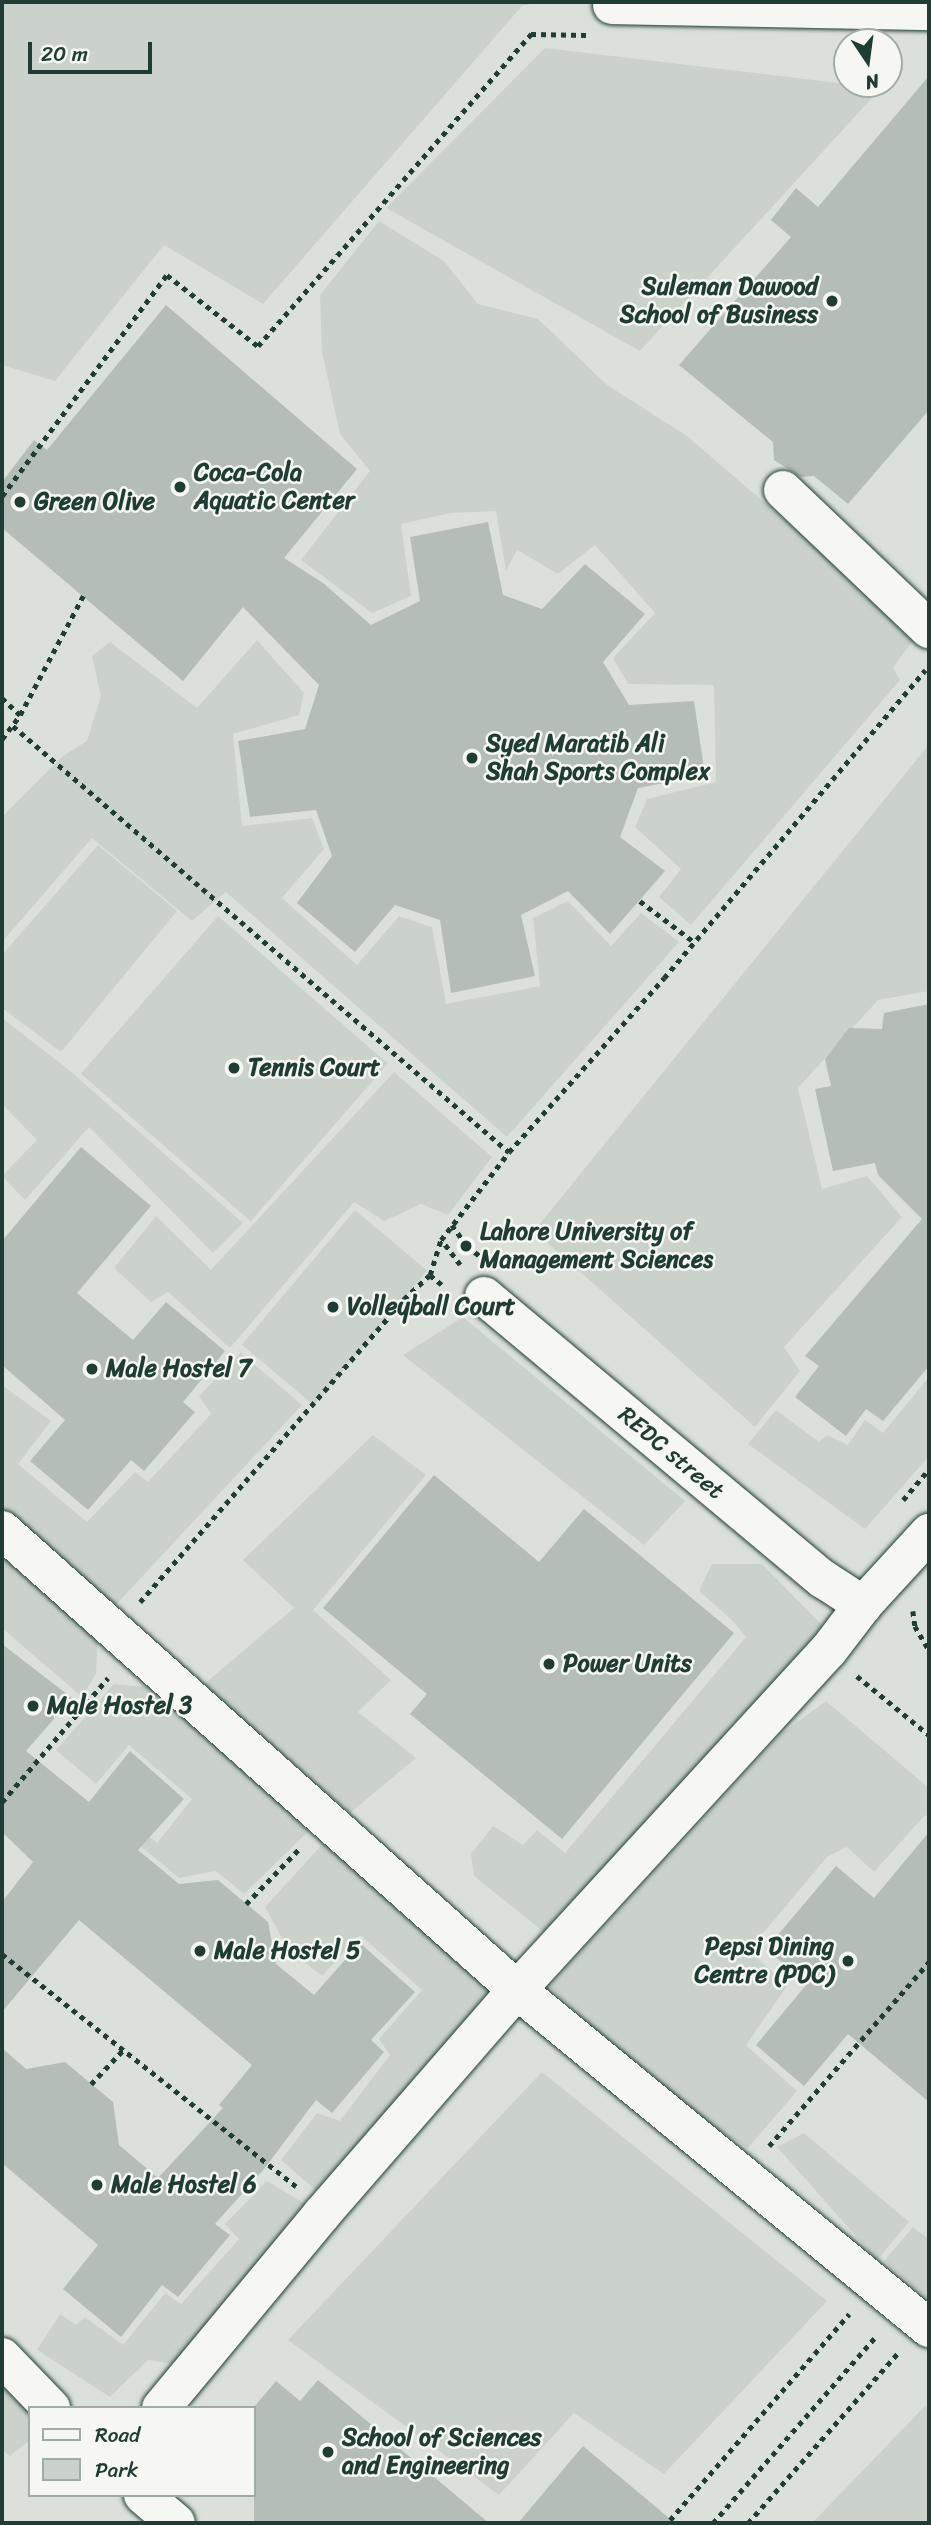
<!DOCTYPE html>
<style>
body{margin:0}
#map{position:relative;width:931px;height:2525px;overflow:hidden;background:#edefea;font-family:Sriracha,sans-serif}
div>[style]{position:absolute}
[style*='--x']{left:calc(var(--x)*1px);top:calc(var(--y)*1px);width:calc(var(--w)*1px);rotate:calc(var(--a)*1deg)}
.built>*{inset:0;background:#dce0db}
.green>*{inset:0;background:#cbd2cc;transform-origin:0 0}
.building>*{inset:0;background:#b4bdb8}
.path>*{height:4.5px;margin-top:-2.25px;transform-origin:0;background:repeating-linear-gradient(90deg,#1f3d34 0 5px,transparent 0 10px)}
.roads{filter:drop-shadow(0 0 2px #1f3d34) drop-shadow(0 0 2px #1f3d34)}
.minor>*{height:38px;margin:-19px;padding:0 19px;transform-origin:19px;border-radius:19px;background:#f6f6f2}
.dots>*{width:19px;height:19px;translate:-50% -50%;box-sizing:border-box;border:4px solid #f6f6f2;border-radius:50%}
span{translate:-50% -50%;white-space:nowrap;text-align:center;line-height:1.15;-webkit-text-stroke:5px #f6f6f2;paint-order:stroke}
.poi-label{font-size:24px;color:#1f3d34;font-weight:700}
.right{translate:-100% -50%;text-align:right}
.left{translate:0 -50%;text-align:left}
.street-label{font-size:24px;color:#1f3d34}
.frame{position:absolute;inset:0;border:4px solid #1f3d34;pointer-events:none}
.legend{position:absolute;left:28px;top:2406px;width:228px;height:91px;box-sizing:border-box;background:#f6f6f2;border:2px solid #a0aca6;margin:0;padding:9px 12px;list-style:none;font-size:21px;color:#1f3d34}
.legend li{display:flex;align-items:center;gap:14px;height:35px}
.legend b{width:35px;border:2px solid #a0aca6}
.north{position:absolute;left:833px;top:28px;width:70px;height:70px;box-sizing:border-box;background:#f6f6f2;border:2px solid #a0aca6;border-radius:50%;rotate:167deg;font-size:19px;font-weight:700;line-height:28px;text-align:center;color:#1f3d34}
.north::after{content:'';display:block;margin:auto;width:24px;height:32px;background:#1f3d34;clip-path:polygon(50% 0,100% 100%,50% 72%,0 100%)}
.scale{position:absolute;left:28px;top:42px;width:124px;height:32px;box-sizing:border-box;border:4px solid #1f3d34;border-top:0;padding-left:9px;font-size:21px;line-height:24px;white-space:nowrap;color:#1f3d34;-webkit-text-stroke:5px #f6f6f2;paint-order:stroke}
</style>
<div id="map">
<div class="built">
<i style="clip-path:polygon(evenodd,2px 2px,929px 2px,929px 2523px,2px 2523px,2px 2px,847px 42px,889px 42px,889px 84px,847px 84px,847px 42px,2px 2px,30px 2408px,254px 2408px,254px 2495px,30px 2495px,30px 2408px)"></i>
</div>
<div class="green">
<i style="clip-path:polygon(2px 2px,538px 2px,522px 6px,263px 304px,164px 245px,55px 381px,2px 365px)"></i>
<i style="clip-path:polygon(545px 48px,847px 84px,883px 86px,640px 351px,386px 208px)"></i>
<i style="clip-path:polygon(379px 221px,444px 261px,478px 304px,538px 319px,607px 385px,687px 436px,917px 634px,893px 668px,900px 680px,691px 925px,659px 897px,681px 869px,635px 827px,647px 799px,716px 782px,714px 685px,628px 684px,613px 658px,655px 613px,595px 545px,558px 574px,517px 550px,506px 571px,496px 511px,451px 513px,401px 524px,411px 596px,372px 613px,301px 560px,370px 471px,340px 434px,322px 352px,320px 295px)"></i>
<i style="clip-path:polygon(257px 640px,304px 693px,299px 715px,233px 734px,242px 826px,312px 818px,324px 849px,282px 898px,357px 965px,399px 916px,432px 927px,446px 1004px,540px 986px,533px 918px,568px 901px,611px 946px,641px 913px,679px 942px,507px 1137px,226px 892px,192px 921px,92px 838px,2px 942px,2px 817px,63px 756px,87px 741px,101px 696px,92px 656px,110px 642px,197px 708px)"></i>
<i style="clip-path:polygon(927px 747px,929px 748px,929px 991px,878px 1000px,798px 1088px,822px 1189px,867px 1176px,902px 1217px,784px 1347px,800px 1371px,755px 1427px,534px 1231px)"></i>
<i style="clip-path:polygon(98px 845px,177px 911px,61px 1052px,2px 1008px,2px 955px)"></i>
<i style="left:218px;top:916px;width:225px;height:209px;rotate:41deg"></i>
<i style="clip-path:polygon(2px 1018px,69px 1070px,243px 1223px,213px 1253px,89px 1127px,25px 1200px,2px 1176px,37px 1140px,2px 1104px)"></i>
<i style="clip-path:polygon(394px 1072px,492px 1157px,448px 1215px,421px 1204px,384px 1221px,354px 1202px,230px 1348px,168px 1292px,151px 1302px,114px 1268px,156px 1216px,211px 1270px)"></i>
<i style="left:355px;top:1210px;width:94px;height:176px;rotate:40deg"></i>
<i style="clip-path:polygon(463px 1317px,685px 1501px,644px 1545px,403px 1355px)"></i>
<i style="clip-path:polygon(241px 1353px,302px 1405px,111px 1610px,2px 1509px,2px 1385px,51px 1421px,18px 1464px,87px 1522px,135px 1472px,148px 1482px,211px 1414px,199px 1396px)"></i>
<i style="clip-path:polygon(929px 1377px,929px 1456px,865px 1529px,748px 1444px,776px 1410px,819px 1442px,827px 1435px,848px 1445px,865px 1420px,883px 1433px)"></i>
<i style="clip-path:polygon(373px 1435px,426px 1475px,313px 1610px,391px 1680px,358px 1712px,416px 1758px,350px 1813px,203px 1685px,294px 1608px,243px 1560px)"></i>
<i style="clip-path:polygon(2px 1548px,98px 1632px,96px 1674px,82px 1697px,2px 1628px)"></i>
<i style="clip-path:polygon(712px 1564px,762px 1564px,830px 1633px,550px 1937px,474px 1876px,471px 1854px,493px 1826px,523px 1845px,537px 1830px,565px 1853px,746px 1637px,733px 1621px,699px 1591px)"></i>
<i style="clip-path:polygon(114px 1684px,164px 1689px,319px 1821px,244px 1894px,216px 1871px,179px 1878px,131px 1838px,140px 1830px,157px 1843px,192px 1799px,129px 1745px,96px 1784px,56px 1750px)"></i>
<i style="clip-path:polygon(826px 1701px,929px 1788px,929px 1818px,925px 1815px,874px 1872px,847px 1847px,827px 1857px,749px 1950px,787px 1986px,746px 2045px,797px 2091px,748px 2148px,675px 2103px,549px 1987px,781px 1734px)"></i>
<i style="clip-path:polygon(329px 1837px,501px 1989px,327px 2200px,281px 2160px,317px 2113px,340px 2121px,390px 2055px,379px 2039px,422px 1990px,360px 1935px,322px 1976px,288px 1949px,265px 1907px)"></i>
<i style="clip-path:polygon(542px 2072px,827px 2301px,664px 2474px,574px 2413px,499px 2495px,288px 2340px)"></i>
<i style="clip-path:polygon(804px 2133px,909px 2222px,877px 2260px,777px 2147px)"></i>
<i style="clip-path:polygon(267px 2181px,317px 2211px,186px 2366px,148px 2360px,110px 2397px,37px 2350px,60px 2314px,76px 2325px,85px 2317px,123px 2345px,165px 2293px,181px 2304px,239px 2239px,225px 2224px)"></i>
<i style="clip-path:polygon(913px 2227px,929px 2239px,929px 2300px,884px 2261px)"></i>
<i style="clip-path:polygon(2px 2380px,30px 2408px,30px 2440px,10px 2456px,2px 2450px)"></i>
<i style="clip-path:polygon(925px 2406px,929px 2410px,929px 2523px,812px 2523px)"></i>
</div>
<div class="building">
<i style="clip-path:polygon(929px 76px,929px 410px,848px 504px,814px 476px,801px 477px,774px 460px,773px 442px,679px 365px,791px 237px,771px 220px,796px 188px,818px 207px)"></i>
<i style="clip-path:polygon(166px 305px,357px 469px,284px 558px,323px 583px,371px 625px,420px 601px,410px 537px,488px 522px,503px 595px,542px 609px,585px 564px,645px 614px,603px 662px,629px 705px,694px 701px,705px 775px,638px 788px,620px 837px,665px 871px,610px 934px,568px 891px,521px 915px,535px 976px,451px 993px,440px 920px,395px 905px,355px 952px,297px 903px,332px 856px,316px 810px,250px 817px,238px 741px,305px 729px,319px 685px,243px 607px,183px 681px,2px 528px,2px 482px,34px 440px,47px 450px)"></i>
<i style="clip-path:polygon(929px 1004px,929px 1366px,883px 1421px,866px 1409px,846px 1436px,795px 1397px,819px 1366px,805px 1356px,922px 1219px,878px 1175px,875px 1163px,833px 1171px,815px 1089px,831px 1086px,825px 1059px,849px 1028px,882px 1029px,884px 1013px)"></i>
<i style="clip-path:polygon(81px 1147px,151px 1206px,77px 1293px,133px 1340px,166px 1302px,225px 1351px,183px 1402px,195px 1412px,144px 1471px,131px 1460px,88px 1510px,30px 1461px,65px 1420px,2px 1365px,2px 1241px)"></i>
<i style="clip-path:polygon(434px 1475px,539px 1562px,584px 1509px,734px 1633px,562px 1839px,410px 1714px,427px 1694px,323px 1608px)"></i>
<i style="clip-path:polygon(2px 1644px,72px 1698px,26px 1751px,89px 1802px,130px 1751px,184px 1799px,138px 1850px,179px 1884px,218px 1880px,268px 1922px,276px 1964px,314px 1995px,360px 1943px,415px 1992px,371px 2040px,384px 2052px,332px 2113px,316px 2100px,264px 2169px,215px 2224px,230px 2235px,178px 2297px,162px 2285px,121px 2337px,63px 2289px,98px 2245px,2px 2163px,2px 2048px,26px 2069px,65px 2062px,113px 2102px,119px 2145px,158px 2178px,223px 2108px,219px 2105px,252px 2065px,79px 1920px,2px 2012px,2px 1902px,33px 1862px,2px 1832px)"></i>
<i style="clip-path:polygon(929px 1832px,929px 2102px,848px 2034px,804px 2086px,756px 2045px,807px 1984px,766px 1949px,836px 1866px,874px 1898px)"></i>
<i style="clip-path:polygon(318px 2380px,489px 2523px,254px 2523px,254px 2407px,276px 2381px,300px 2401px)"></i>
<i style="clip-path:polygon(583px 2446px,675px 2523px,518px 2523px)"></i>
</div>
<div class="path">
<i style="--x:2;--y:496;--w:276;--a:-53.3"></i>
<i style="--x:167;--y:275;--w:115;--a:38"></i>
<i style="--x:258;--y:346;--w:415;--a:-48.8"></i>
<i style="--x:531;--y:34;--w:55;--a:1"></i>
<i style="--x:2;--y:698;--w:25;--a:43"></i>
<i style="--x:13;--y:726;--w:654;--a:40.66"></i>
<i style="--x:2;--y:739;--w:30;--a:-53"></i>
<i style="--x:20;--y:715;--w:135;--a:-62.1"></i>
<i style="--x:640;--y:901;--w:68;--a:37.2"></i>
<i style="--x:452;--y:1225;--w:26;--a:54"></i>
<i style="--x:467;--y:1246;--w:16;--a:38"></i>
<i style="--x:460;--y:1265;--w:31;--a:-127"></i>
<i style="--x:441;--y:1240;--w:111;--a:-52.3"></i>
<i style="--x:509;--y:1152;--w:233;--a:-48.3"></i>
<i style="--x:664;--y:978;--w:404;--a:-49.7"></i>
<i style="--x:430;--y:1275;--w:19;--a:39"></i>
<i style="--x:903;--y:1500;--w:40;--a:-50"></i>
<i style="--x:140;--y:1602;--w:402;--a:-48.9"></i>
<i style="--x:404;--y:1299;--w:35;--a:-43"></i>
<i style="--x:430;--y:1275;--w:37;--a:-73"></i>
<i style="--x:913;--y:1611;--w:15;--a:82"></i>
<i style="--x:915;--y:1626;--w:28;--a:60"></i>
<i style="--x:857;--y:1676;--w:93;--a:39.3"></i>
<i style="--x:2;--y:1802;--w:163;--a:-49.5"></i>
<i style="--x:246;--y:1904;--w:76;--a:-46.1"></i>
<i style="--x:2;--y:1954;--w:375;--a:38.3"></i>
<i style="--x:91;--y:2084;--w:47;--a:-46.7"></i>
<i style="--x:769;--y:2146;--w:244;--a:-49"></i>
<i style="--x:670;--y:2520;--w:273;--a:-49"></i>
<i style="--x:713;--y:2523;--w:249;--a:-48.9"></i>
<i style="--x:748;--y:2523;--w:227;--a:-48.6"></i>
</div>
<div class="roads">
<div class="minor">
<i style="--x:612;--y:5;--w:317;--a:1.1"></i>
<i style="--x:783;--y:490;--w:202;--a:43.6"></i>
<i style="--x:484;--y:1296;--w:442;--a:39.9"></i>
<i style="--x:823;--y:1579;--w:48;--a:33"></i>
<i style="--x:2;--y:1530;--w:691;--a:41.77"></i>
<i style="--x:517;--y:1990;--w:533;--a:39.37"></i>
<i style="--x:2;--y:2357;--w:71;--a:46.1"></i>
<i style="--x:161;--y:2408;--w:252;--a:-50.3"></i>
<i style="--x:322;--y:2214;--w:297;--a:-49"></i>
<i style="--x:517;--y:1990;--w:460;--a:-47.5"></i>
<i style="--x:828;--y:1651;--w:58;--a:-52.7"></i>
<i style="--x:863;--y:1605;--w:98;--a:-47.5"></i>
<i style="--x:143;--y:2495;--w:43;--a:40.3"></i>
</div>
</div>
<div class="dots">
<i style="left:832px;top:301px;background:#1f3d34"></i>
<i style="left:180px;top:487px;background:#1f3d34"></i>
<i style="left:20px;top:502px;background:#1f3d34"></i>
<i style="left:472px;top:758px;background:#1f3d34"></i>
<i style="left:234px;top:1068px;background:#1f3d34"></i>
<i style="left:466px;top:1246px;background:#1f3d34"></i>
<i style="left:333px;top:1307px;background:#1f3d34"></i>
<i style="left:92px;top:1369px;background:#1f3d34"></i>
<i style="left:549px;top:1664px;background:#1f3d34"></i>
<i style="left:33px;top:1706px;background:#1f3d34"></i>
<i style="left:200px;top:1951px;background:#1f3d34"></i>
<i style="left:848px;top:1961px;background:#1f3d34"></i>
<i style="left:97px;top:2185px;background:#1f3d34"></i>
<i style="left:328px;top:2452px;background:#1f3d34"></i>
</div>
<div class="poi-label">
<span class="right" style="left:818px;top:301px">Suleman Dawood<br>School of Business</span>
<span class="left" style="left:194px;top:487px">Coca-Cola<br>Aquatic Center</span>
<span class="left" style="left:34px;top:502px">Green Olive</span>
<span class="left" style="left:486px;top:758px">Syed Maratib Ali<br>Shah Sports Complex</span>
<span class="left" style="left:248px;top:1068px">Tennis Court</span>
<span class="left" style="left:480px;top:1246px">Lahore University of<br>Management Sciences</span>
<span class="left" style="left:347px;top:1307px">Volleyball Court</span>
<span class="left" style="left:106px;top:1369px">Male Hostel 7</span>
<span class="left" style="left:563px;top:1664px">Power Units</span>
<span class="left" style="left:47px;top:1706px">Male Hostel 3</span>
<span class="right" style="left:834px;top:1961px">Pepsi Dining<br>Centre (PDC)</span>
<span class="left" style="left:214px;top:1951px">Male Hostel 5</span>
<span class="left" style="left:111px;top:2185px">Male Hostel 6</span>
<span class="left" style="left:342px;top:2452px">School of Sciences<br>and Engineering</span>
</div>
<div class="street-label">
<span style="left:671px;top:1453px;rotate:40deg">REDC street</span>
</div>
<div class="frame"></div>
<ul class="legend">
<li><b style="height:9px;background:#f6f6f2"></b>Road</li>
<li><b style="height:19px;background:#cbd2cc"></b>Park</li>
</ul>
<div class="north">N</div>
<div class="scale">20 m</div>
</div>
